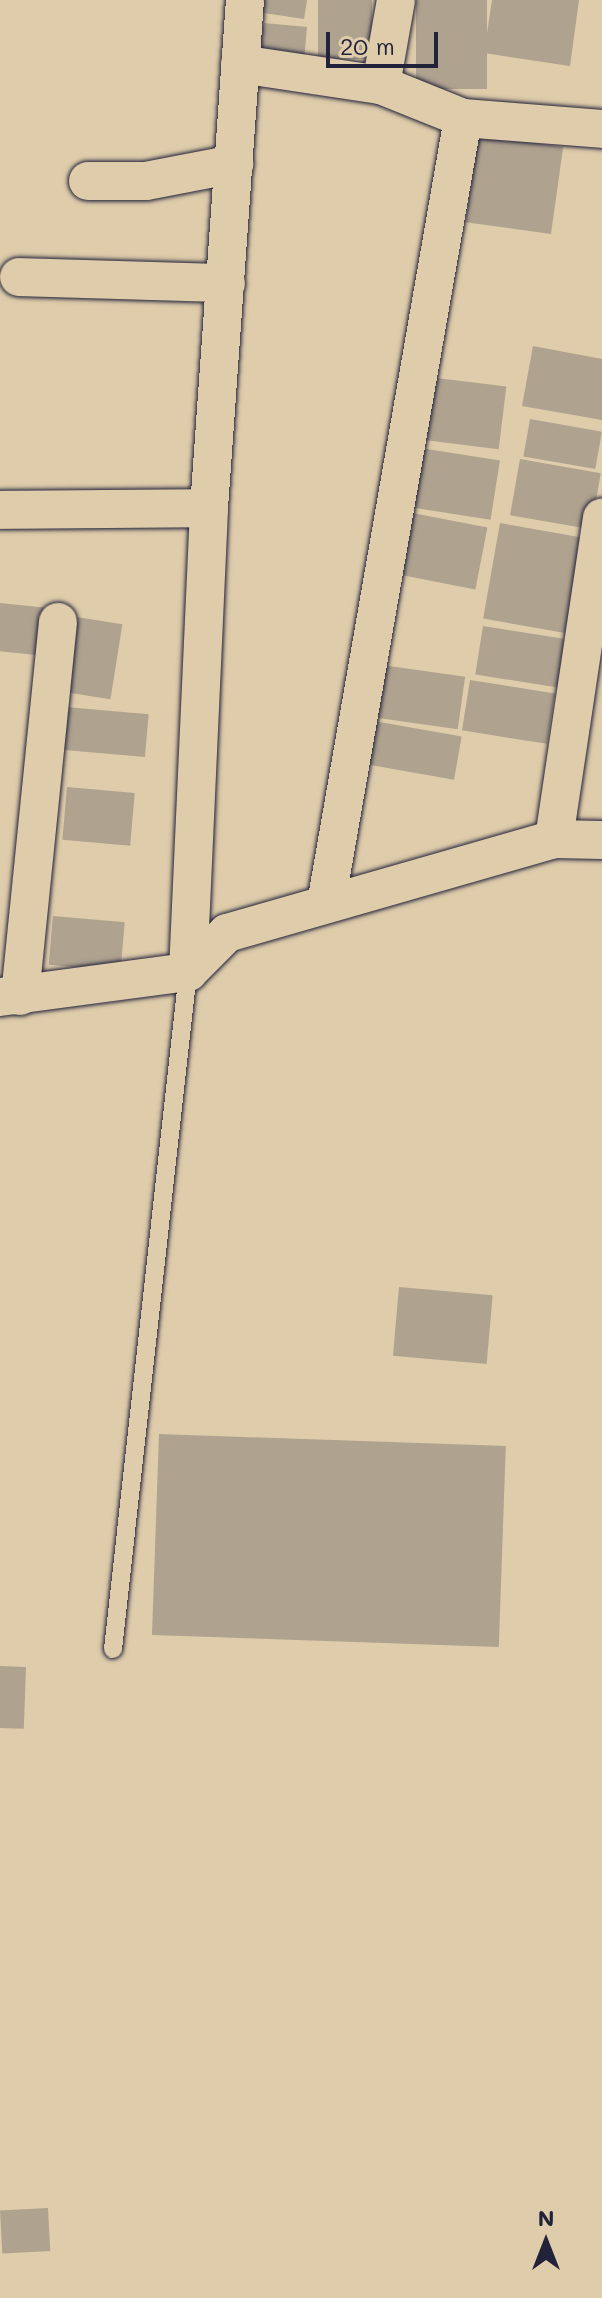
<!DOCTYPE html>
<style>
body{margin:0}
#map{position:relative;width:602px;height:2298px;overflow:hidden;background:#deccaa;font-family:Mali,sans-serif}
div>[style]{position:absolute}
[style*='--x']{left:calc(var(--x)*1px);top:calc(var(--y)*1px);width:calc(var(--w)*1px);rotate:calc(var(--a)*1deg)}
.building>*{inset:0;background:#afa28f;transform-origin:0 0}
.roads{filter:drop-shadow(0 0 2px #22223b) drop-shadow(0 0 2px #22223b)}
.service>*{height:18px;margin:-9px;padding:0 9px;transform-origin:9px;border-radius:9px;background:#deccaa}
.minor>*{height:38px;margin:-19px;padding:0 19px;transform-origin:19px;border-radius:19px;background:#deccaa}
span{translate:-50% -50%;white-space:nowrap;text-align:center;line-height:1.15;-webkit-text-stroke:6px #deccaa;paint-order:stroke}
.north{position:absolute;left:506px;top:2202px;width:80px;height:80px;-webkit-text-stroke:6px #deccaa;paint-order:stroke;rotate:0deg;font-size:22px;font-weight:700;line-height:32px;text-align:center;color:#22223b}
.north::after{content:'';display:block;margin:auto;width:28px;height:36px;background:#22223b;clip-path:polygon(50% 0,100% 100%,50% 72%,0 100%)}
.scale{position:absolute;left:326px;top:32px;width:112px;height:36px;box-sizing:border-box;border:4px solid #22223b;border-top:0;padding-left:10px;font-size:24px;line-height:28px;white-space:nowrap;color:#22223b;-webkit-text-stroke:6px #deccaa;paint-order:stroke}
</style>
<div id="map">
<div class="building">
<i style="clip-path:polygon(258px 0,307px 0,304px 19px,257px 12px)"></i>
<i style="left:318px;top:0;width:54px;height:59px"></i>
<i style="left:416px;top:0;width:71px;height:89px"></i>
<i style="clip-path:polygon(492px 0,579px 0,570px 66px,484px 53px)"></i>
<i style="clip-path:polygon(264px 23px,307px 27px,304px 61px,251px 56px)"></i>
<i style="left:478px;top:135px;width:86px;height:88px;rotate:8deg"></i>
<i style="clip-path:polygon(533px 346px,602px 359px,602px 420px,522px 406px)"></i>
<i style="left:420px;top:376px;width:87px;height:63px;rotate:7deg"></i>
<i style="left:530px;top:419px;width:73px;height:38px;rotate:10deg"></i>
<i style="left:414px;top:447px;width:87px;height:60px;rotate:9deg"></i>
<i style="left:520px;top:459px;width:82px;height:57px;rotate:10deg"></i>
<i style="left:402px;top:511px;width:87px;height:63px;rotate:11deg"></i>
<i style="left:500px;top:523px;width:83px;height:97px;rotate:10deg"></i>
<i style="left:0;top:603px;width:51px;height:48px;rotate:6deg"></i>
<i style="left:70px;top:616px;width:53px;height:76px;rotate:9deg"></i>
<i style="left:483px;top:626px;width:85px;height:49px;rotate:9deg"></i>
<i style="left:375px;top:664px;width:91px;height:53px;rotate:8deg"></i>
<i style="left:470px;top:680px;width:86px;height:51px;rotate:9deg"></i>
<i style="left:54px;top:706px;width:95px;height:43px;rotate:5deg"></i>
<i style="left:374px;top:721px;width:89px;height:44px;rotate:10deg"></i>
<i style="left:67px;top:787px;width:68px;height:53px;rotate:5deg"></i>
<i style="left:53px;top:916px;width:72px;height:49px;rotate:5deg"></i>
<i style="left:399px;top:1287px;width:94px;height:69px;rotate:5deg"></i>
<i style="left:159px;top:1434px;width:347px;height:201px;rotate:2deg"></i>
<i style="left:0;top:1666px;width:26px;height:62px;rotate:2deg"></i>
<i style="left:48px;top:2208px;width:43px;height:48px;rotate:87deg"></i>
</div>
<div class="roads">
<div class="service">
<i style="--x:113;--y:1649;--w:681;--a:-83.68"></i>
</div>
<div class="minor">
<i style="--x:240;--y:64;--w:143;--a:8.5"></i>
<i style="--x:381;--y:85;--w:88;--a:21.9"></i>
<i style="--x:463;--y:118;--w:139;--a:4.5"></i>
<i style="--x:381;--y:85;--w:86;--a:-80"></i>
<i style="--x:88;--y:181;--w:58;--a:0"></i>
<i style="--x:146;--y:181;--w:90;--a:-10.9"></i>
<i style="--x:19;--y:277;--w:207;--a:1.7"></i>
<i style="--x:0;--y:510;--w:209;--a:-0.5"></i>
<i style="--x:554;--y:839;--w:325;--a:-81.5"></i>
<i style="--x:326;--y:904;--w:798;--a:-80.11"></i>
<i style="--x:188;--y:972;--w:464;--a:-87.4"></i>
<i style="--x:209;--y:508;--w:509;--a:-85.95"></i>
<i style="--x:20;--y:996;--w:376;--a:-84.2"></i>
<i style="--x:0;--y:997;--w:190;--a:-7.6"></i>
<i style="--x:188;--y:972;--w:55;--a:-45"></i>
<i style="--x:227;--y:933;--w:340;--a:-16"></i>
<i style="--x:554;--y:839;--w:48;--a:1.2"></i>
</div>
</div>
<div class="north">N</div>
<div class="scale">20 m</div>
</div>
